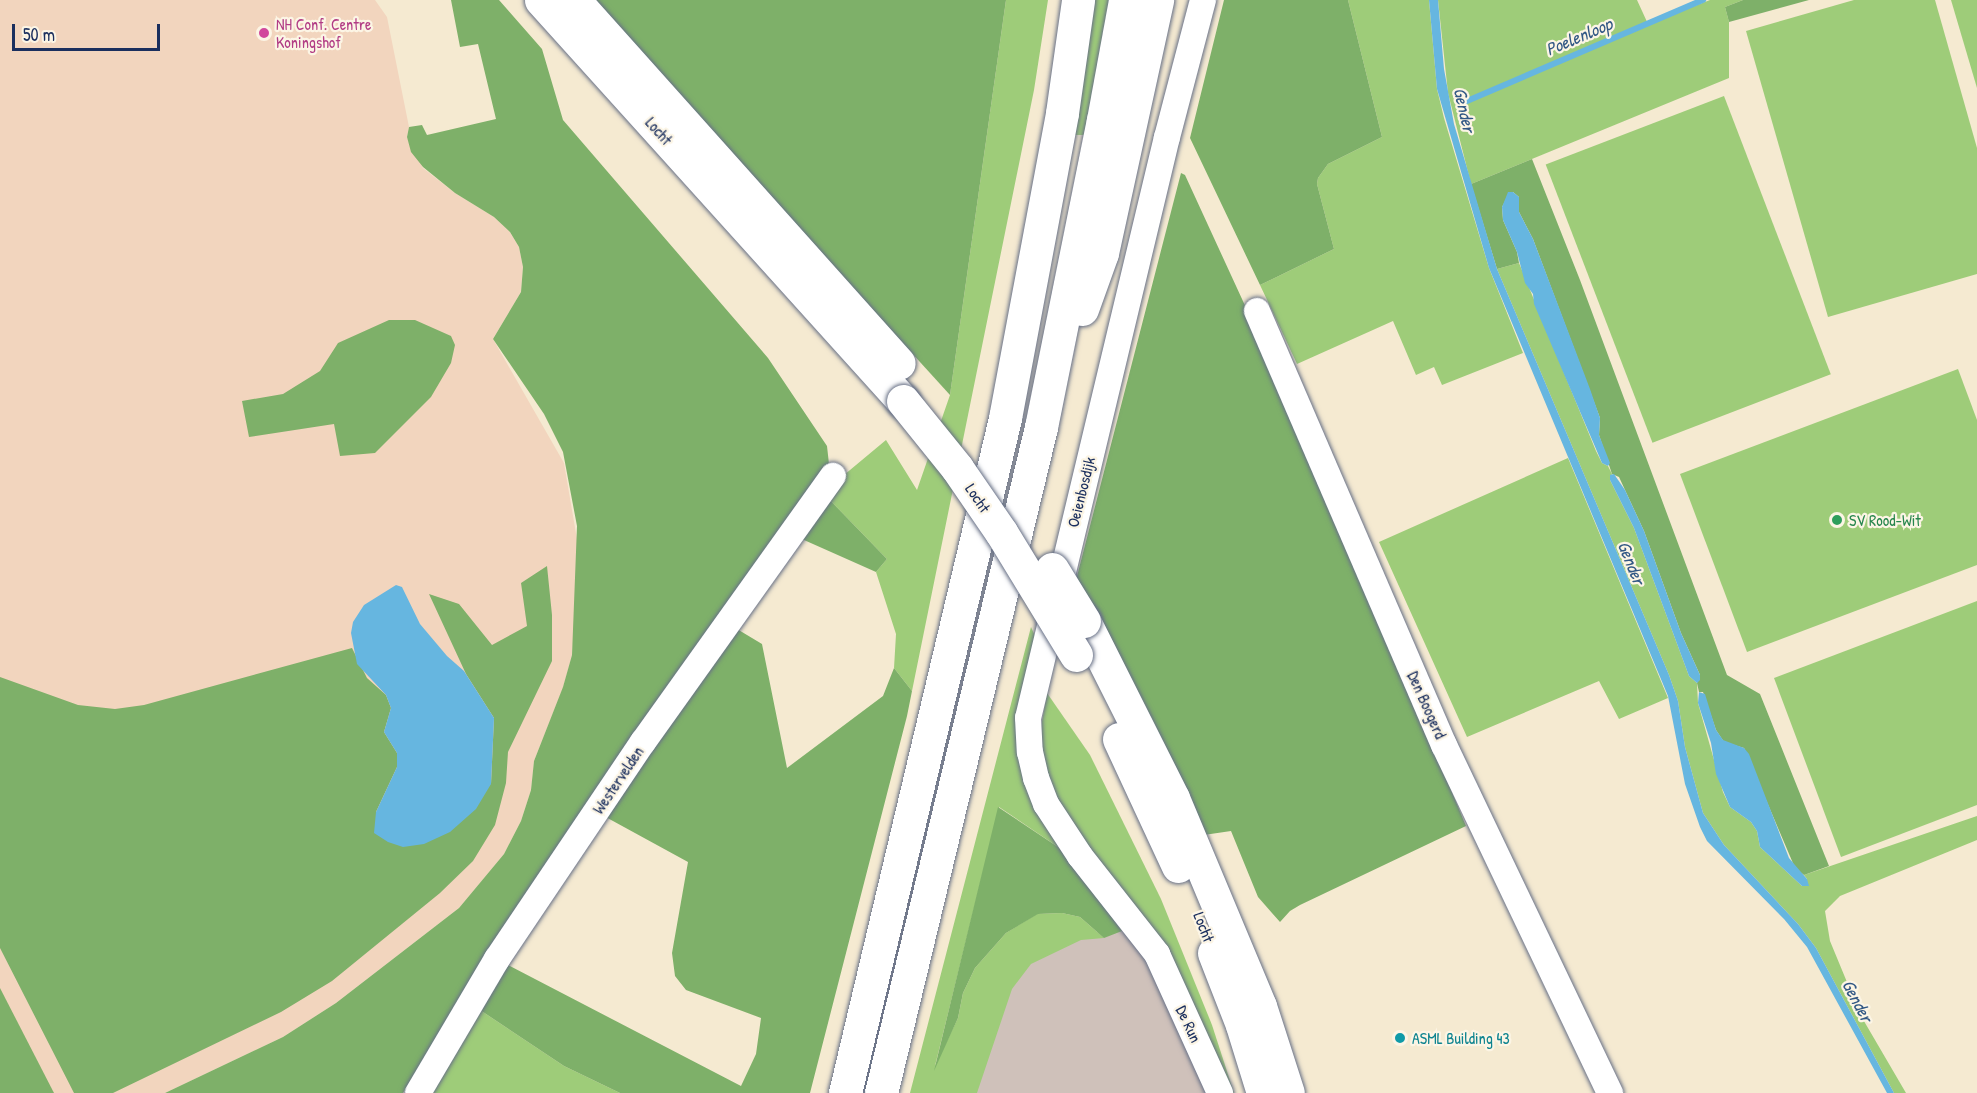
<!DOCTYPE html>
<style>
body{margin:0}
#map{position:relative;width:1977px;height:1093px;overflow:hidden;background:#f5ead1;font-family:"Patrick Hand",sans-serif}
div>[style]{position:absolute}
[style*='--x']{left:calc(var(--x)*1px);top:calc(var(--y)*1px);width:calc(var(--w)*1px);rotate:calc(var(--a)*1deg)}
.built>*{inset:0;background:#f2d5be}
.industrial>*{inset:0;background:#cfc1ba}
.green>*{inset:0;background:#9ecc79;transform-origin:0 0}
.forest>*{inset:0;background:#7eb069}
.water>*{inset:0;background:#66b6e0}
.stream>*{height:6px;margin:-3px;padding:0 3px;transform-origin:3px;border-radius:3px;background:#66b6e0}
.roads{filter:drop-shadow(0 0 2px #677086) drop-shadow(0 0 2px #677086)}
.minor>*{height:26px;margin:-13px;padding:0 13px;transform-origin:13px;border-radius:13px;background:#fff}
.major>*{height:33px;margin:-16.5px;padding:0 16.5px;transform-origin:16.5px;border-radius:16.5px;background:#fff}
.highway>*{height:33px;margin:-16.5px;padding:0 16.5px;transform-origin:16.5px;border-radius:16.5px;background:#fff}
.bridges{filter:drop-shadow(0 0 2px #677086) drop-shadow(0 0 2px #677086)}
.major-bridge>*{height:33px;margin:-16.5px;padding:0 16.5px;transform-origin:16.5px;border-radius:16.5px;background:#fff}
.dots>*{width:16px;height:16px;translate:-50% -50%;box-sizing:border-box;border:3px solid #fcf5e5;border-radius:50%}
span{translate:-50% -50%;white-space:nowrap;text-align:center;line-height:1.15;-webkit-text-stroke:4.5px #fcf5e5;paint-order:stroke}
.hotel-label{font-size:16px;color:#b23c85}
.left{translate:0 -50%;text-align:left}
.street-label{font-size:16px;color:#1b2f5e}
.leisure-label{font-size:16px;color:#27864d}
.culture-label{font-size:16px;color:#0d838f}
.water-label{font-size:18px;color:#325885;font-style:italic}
.scale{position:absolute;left:12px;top:24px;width:148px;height:27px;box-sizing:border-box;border:3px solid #1b2f5e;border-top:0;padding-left:8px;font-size:18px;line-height:21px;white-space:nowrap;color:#1b2f5e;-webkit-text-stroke:4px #fcf5e5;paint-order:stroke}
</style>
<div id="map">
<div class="built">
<i style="clip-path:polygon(0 0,375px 0,387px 17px,409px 127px,407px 137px,423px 168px,455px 193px,494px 217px,510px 232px,519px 247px,523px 267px,521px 292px,493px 339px,564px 463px,580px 557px,572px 655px,563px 688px,534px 761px,531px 790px,521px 821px,504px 854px,459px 908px,336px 1003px,283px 1037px,165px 1093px,0 1093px)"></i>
</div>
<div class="industrial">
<i style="clip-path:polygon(1159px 919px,1227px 1093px,961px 1093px,997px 954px)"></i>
</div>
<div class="green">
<i style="clip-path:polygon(1006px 0,1048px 0,1034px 90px,912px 691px,894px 668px,896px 634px,876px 572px,887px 559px,826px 496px,838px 480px,886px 440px,917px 490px,950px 395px)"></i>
<i style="clip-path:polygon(1095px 0,1112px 0,1088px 135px,1074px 135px)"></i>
<i style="clip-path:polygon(1348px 0,1429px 0,1437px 89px,1444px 118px,1489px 268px,1523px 353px,1442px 385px,1434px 367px,1416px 375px,1393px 321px,1297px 364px,1260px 285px,1334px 249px,1317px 184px,1318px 178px,1328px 164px,1382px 137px)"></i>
<i style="clip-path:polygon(1438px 0,1637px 0,1648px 24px,1710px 0,1743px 0,1725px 7px,1729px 22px,1729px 78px,1471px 184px,1448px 93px)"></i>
<i style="clip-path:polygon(1854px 0,1935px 0,1977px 148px,1977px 274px,1828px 317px,1746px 31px)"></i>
<i style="clip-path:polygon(1951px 0,1977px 0,1977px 88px)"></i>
<i style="left:1724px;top:96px;width:298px;height:191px;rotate:69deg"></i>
<i style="clip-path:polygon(1519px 263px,1596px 451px,1602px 463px,1608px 466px,1612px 474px,1610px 480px,1634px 528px,1689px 676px,1697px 683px,1698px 703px,1723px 792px,1730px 807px,1751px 822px,1757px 831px,1760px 847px,1802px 886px,1807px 879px,1804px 875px,1977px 816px,1977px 840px,1840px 896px,1825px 911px,1830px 941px,1861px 1016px,1906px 1093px,1894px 1093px,1816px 948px,1798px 924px,1724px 845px,1703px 813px,1685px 747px,1678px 701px,1669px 675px,1497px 269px)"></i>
<i style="clip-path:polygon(1958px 369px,1977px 420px,1977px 565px,1747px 652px,1680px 474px)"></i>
<i style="clip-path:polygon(1568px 458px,1668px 698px,1619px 719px,1599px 681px,1467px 737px,1379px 542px)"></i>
<i style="clip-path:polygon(1977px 601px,1977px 805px,1841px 857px,1774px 678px)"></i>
<i style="clip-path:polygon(1031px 627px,1035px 636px,1018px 752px,1030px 798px,1061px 849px,999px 807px,935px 1066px,958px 1018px,963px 993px,975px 968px,1006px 933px,1037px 914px,1062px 913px,1080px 917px,1104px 938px,1081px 940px,1031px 964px,1012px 989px,977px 1093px,910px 1093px)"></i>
<i style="clip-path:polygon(1047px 693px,1090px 755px,1161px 899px,1212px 1025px,1234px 1093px,1228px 1093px,1072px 829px,1042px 771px,1040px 733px)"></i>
<i style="clip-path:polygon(477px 1008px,564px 1066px,620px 1093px,429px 1093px)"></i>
</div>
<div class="forest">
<i style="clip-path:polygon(451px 0,499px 0,542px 49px,563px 120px,768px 358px,827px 446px,829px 464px,821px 482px,534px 889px,403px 1093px,165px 1093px,283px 1037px,336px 1003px,459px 908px,504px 854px,521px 821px,531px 790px,534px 761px,563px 687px,572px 655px,577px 526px,563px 452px,544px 414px,493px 339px,521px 292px,523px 267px,519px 247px,510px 232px,494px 217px,455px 193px,423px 167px,411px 152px,407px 137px,409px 127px,422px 125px,427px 135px,496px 119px,478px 44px,460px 47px)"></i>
<i style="clip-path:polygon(594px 0,1006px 0,950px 395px,679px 97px)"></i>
<i style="clip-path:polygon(1224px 0,1348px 0,1382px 137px,1328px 164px,1318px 178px,1317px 184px,1334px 249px,1260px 285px,1190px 138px)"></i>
<i style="clip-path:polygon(1743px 0,1809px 0,1729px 22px,1725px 7px)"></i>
<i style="clip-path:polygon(1532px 159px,1580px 280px,1727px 675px,1760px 694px,1829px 866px,1804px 875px,1795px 868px,1744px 748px,1724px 742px,1716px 730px,1703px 692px,1699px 692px,1697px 683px,1700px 675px,1681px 633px,1644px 531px,1619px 477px,1612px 474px,1599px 435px,1600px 418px,1533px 239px,1519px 212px,1519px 197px,1513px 192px,1510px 192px,1502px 207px,1503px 220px,1517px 252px,1519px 263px,1497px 269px,1471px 184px)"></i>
<i style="clip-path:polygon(1181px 173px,1185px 175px,1299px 423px,1466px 826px,1300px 905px,1290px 911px,1280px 922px,1258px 897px,1231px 831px,1197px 836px,1075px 584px)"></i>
<i style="clip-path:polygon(389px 320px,415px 320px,451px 336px,455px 345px,451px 363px,431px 397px,375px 453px,340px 456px,334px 424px,249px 437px,242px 401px,283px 394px,320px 371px,338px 343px)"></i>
<i style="clip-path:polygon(826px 496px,887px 559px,876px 572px,795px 536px)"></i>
<i style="clip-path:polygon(547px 566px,552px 615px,552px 661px,508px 752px,506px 783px,495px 825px,473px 861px,440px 893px,332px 981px,281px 1012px,113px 1093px,74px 1093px,0 948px,0 677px,78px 705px,115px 709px,144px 705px,352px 648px,367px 678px,386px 695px,391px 708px,384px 732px,397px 753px,397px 767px,376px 812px,491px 784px,494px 718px,466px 674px,429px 594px,459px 604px,492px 645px,527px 626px,521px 583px)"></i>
<i style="clip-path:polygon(737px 629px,762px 644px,787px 768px,883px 696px,894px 668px,912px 691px,907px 716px,810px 1093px,620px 1093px,564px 1066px,477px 1008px,504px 963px,741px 1086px,756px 1054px,761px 1018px,686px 990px,675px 976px,672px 953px,688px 862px,602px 815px)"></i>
<i style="clip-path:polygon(998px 807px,1061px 849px,1122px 931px,1104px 938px,1080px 917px,1062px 913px,1038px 914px,1006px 933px,975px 968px,963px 993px,958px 1018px,934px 1071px)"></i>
<i style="clip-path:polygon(0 988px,54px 1093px,0 1093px)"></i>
</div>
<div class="water">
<i style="clip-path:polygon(1429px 0,1438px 0,1444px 69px,1454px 124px,1497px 269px,1669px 675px,1678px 701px,1685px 747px,1703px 813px,1724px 845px,1798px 924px,1816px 948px,1894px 1093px,1887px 1093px,1807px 947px,1784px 919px,1707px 841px,1700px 827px,1685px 784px,1668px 696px,1489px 268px,1437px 89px)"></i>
<i style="clip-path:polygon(1508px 192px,1513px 192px,1519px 197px,1519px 212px,1533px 239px,1590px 389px,1600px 418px,1599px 435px,1610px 463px,1608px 466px,1602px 463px,1534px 304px,1533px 294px,1525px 283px,1517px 252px,1503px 220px,1502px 207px)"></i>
<i style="clip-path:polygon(1614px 474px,1625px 490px,1644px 531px,1681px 633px,1700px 675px,1700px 680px,1697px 683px,1689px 676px,1634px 528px,1610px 480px,1610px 475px)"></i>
<i style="clip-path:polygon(396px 585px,402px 587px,420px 624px,447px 656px,464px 671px,494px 718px,491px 784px,476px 809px,450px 832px,424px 844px,403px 847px,388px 842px,374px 833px,376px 812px,397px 767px,397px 753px,384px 732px,391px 708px,386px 695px,357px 664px,351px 633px,353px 622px,364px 605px)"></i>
<i style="clip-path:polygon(1699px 692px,1705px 694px,1716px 730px,1723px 740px,1744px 748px,1749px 754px,1789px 858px,1807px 879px,1809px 886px,1802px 886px,1760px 847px,1757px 831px,1751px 822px,1730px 807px,1716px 774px,1711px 743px,1698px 703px)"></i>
</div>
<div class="stream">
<i style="--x:1467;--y:101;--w:257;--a:-23.2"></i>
</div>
<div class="roads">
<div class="minor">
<i style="--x:1203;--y:0;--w:142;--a:104.7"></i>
<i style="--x:1167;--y:137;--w:597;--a:103.45"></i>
<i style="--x:1028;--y:718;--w:34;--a:87"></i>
<i style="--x:1030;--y:752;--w:27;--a:77"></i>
<i style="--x:1036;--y:778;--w:28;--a:69"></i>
<i style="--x:1046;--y:804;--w:62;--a:56.8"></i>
<i style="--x:1080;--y:856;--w:125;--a:51.8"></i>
<i style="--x:1157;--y:954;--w:153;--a:65.6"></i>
<i style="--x:1257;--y:311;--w:473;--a:66.7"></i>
<i style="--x:1444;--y:745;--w:386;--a:64.5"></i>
<i style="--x:418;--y:1093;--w:156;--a:-59.5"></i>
<i style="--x:497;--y:959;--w:262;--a:-56.1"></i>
<i style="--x:643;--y:742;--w:327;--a:-54.5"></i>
</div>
<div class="major">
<i style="--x:541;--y:0;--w:540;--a:47.93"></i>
<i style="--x:574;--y:0;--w:487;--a:48.2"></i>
<i style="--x:1084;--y:621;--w:198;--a:63.3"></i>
<i style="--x:1173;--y:798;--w:225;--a:67.3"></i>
<i style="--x:1260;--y:1006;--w:91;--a:72.2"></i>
<i style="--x:1119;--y:739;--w:140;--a:65.1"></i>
<i style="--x:1214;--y:953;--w:77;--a:68.7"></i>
<i style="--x:1242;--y:1025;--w:71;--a:72.8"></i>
</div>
<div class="highway">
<i style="--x:1082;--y:309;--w:59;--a:-70.3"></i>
<i style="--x:1102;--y:253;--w:259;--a:-77.7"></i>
<i style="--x:845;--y:1093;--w:694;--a:-76.66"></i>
<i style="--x:1005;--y:418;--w:310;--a:-79.4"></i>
<i style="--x:1062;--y:113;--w:114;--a:-81.9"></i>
<i style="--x:881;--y:1093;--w:685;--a:-76.49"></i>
<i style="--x:1041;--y:427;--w:313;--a:-78.6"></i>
<i style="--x:1103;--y:120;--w:122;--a:-79.6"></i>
</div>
</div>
<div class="bridges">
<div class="major-bridge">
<i style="--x:903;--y:401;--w:86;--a:51.1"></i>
<i style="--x:957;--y:468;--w:78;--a:55.5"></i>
<i style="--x:1001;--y:532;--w:144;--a:58.6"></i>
<i style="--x:1052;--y:569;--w:61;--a:58.4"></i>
</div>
</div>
<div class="dots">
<i style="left:264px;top:33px;background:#d1479c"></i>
<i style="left:1837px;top:520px;background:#2e9e5b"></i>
<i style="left:1400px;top:1038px;background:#0f9aa8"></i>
</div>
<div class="hotel-label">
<span class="left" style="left:276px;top:33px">NH Conf. Centre<br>Koningshof</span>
</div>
<div class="street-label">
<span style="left:659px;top:131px;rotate:48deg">Locht</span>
<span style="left:1081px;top:492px;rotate:-76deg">Oeienbosdijk</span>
<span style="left:978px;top:498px;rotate:56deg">Locht</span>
<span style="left:1427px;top:705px;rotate:66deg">Den Boogerd</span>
<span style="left:618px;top:780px;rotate:-56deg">Westervelden</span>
<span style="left:1204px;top:927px;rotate:69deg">Locht</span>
<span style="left:1189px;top:1024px;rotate:65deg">De Run</span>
</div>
<div class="leisure-label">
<span class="left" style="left:1849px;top:520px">SV Rood-Wit</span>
</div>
<div class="culture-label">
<span class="left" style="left:1412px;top:1038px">ASML Building 43</span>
</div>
<div class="water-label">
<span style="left:1579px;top:37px;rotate:-23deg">Poelenloop</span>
<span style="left:1464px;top:110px;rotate:77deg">Gender</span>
<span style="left:1631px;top:563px;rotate:68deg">Gender</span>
<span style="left:1857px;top:1001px;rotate:62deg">Gender</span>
</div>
<div class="scale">50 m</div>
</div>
